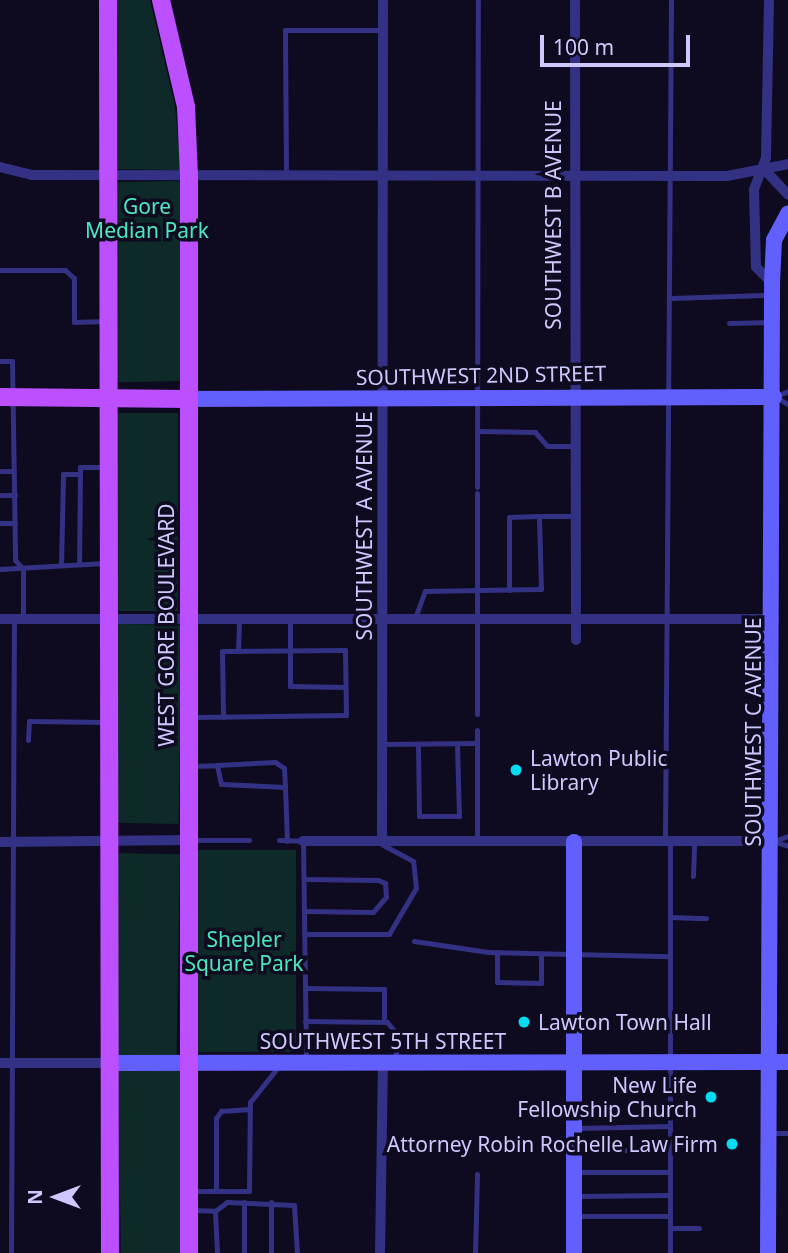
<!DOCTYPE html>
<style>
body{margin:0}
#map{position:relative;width:788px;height:1253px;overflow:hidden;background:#0e0a1f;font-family:"Noto Sans",sans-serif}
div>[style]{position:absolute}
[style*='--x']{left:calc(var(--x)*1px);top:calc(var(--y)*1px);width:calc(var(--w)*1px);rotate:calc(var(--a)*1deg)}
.green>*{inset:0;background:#0d2a28;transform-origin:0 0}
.lane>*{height:5px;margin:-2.5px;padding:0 2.5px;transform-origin:2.5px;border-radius:2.5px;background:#333183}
.street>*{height:10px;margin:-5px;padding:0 5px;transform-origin:5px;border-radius:5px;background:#333183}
.secondary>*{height:16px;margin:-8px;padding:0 8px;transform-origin:8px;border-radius:8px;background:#625fff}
.primary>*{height:18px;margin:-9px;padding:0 9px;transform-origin:9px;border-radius:9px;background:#bc4fff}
.dots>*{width:19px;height:19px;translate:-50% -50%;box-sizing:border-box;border:4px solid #0e0a1f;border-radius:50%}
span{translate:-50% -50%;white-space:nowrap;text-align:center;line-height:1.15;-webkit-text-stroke:7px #0e0a1f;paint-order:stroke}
.park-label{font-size:21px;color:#4be9c0}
.street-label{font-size:21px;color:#cec8ff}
.poi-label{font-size:21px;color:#cec8ff}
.left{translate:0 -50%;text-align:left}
.right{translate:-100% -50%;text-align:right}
.north{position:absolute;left:21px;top:1162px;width:70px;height:70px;-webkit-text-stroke:5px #0e0a1f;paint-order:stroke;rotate:270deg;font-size:19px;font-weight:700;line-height:28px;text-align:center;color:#cec8ff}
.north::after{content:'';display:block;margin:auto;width:24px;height:32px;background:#cec8ff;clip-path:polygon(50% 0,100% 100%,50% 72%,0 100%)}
.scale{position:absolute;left:540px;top:35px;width:150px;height:32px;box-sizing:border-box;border:4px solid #cec8ff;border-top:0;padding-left:9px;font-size:21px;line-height:24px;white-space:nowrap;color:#cec8ff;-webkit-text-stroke:5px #0e0a1f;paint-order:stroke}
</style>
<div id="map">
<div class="green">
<i style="clip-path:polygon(111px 0,150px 0,175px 106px,181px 170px,112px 169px)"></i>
<i style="left:182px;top:181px;width:200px;height:72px;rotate:89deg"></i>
<i style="left:178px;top:413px;width:198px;height:63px;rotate:90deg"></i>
<i style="left:182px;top:625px;width:199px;height:64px;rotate:91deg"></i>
<i style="left:191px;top:850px;width:105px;height:202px"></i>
<i style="left:114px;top:853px;width:66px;height:202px;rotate:1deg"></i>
<i style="clip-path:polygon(176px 1068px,182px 1072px,183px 1253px,121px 1253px,118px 1069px)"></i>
</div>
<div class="lane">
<i style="--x:286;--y:175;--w:145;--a:-90.4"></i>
<i style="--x:285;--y:30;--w:98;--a:0"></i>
<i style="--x:0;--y:270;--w:65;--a:0"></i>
<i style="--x:65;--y:270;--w:12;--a:42"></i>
<i style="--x:74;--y:278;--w:44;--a:90"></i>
<i style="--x:74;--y:322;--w:31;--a:-2"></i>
<i style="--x:671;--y:298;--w:98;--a:-1.8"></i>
<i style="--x:729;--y:323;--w:42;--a:-1.4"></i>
<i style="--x:0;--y:361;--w:12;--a:0"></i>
<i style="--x:12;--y:361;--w:199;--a:89.1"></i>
<i style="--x:15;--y:560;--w:12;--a:48"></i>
<i style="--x:23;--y:569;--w:50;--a:90"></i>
<i style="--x:777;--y:396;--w:12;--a:-24"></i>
<i style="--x:777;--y:398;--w:13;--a:29"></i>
<i style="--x:479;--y:431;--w:56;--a:1"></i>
<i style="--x:535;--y:432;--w:18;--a:49"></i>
<i style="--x:547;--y:446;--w:27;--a:0"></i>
<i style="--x:0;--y:471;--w:14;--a:0"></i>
<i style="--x:80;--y:474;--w:7;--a:-90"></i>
<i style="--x:80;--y:467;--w:27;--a:0"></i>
<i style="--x:477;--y:487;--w:487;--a:-89.9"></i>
<i style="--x:477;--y:493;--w:221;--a:90"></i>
<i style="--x:0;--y:495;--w:15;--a:0"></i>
<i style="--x:0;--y:523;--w:15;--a:0"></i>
<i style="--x:61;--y:565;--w:91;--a:-88.7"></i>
<i style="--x:63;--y:474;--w:17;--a:0"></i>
<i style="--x:80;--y:474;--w:89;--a:90.6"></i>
<i style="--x:0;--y:569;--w:104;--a:-3.3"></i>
<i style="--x:509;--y:590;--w:73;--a:-90"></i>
<i style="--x:509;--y:517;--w:30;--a:-2"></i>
<i style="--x:290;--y:618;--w:68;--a:90"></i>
<i style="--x:290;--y:686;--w:55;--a:1"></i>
<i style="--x:415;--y:618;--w:29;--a:-70"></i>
<i style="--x:425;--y:591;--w:116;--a:-1"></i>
<i style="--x:541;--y:589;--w:73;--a:-91.6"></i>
<i style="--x:539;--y:516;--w:35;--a:0"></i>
<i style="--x:238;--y:651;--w:32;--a:-88"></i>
<i style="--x:192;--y:717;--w:154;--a:-0.7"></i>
<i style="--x:346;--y:715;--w:65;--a:-90.9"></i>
<i style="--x:345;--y:650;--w:123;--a:179.5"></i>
<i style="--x:222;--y:651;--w:66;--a:89.1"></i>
<i style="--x:477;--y:730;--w:111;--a:90"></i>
<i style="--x:28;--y:740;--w:19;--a:-87"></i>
<i style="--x:29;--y:721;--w:78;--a:0.7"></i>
<i style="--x:383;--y:744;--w:94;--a:-0.6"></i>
<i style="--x:418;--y:744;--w:72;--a:89.2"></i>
<i style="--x:419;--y:816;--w:40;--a:0"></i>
<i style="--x:459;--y:816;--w:73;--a:-91.6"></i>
<i style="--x:192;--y:766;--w:25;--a:-2"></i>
<i style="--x:285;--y:787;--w:64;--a:-177.3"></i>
<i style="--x:221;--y:784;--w:19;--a:-102"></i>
<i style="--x:217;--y:765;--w:58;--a:-3"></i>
<i style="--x:275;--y:762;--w:11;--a:34"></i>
<i style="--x:284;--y:768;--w:19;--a:87"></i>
<i style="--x:285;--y:787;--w:54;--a:87.9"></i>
<i style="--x:193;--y:840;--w:56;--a:0"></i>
<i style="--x:279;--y:840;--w:24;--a:2"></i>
<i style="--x:303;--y:841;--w:218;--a:89.2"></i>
<i style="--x:665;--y:840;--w:840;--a:-89.59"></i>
<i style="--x:670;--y:841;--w:412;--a:90"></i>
<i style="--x:773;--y:841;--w:16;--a:18"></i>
<i style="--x:774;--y:841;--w:15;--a:-20"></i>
<i style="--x:693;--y:876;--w:35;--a:-88"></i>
<i style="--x:304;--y:879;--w:74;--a:0.8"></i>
<i style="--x:378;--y:880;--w:8;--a:23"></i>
<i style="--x:385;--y:883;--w:14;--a:86"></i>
<i style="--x:386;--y:897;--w:20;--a:131"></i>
<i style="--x:373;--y:912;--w:69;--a:-179.2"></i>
<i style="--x:670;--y:917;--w:36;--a:2"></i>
<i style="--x:304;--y:934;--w:85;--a:0"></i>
<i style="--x:389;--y:934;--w:53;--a:-59.6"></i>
<i style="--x:416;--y:888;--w:27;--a:-96"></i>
<i style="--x:413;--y:861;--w:34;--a:-152"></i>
<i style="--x:414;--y:941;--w:75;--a:8.5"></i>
<i style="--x:488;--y:952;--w:182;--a:1.3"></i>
<i style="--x:497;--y:952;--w:30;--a:90"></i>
<i style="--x:497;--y:982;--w:44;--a:1.3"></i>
<i style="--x:541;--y:983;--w:29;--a:-90"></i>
<i style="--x:305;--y:988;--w:79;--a:0.7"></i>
<i style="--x:384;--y:989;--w:33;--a:90"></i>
<i style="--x:305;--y:1021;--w:82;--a:0.7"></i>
<i style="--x:387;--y:1022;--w:14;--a:51"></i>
<i style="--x:396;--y:1033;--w:26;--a:90"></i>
<i style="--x:575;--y:1128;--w:95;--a:-1.2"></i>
<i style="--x:770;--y:1133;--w:18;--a:0"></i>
<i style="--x:577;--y:1150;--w:93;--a:0"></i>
<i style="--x:577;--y:1172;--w:93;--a:0"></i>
<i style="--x:192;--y:1191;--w:57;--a:0"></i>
<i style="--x:249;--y:1191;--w:89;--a:-89.4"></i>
<i style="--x:250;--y:1102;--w:45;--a:-51.3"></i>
<i style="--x:216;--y:1191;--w:73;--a:-90"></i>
<i style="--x:216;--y:1118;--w:9;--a:-54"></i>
<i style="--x:221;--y:1111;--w:29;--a:-4"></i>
<i style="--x:578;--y:1196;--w:92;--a:-0.6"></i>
<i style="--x:192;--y:1210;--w:23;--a:2"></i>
<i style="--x:215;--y:1211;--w:15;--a:-37"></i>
<i style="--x:227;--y:1202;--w:67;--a:2.6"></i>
<i style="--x:294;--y:1205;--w:48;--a:86.4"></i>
<i style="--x:215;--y:1211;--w:42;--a:87.3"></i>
<i style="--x:578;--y:1216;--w:92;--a:0"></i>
<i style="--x:670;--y:1228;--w:29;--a:0"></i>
<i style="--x:11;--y:1253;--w:634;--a:-89.73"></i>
<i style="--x:244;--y:1253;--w:51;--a:-90"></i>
<i style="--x:271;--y:1253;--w:51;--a:-90"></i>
<i style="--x:475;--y:1253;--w:79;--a:-88.5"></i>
</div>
<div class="street">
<i style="--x:575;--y:0;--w:640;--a:89.91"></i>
<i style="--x:769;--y:0;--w:158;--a:91.1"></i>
<i style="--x:766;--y:158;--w:34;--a:111"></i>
<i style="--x:754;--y:190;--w:77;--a:88.5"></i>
<i style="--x:756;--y:267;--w:23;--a:45"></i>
<i style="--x:0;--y:167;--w:32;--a:14"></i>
<i style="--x:31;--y:175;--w:696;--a:0.08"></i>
<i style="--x:727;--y:176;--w:62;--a:-11.1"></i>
<i style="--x:764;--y:169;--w:35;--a:47"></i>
<i style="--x:0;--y:619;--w:774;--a:0"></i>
<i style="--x:303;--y:841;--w:470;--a:0"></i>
<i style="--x:382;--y:841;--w:841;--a:-89.93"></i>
<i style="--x:0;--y:842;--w:188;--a:-0.6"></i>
<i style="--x:0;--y:1063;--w:110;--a:0"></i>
<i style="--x:380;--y:1253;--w:191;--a:-89.1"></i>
</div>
<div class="secondary">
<i style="--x:188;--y:399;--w:586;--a:-0.2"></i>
<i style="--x:574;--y:842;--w:411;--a:90"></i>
<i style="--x:110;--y:1063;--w:678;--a:-0.08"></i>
<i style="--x:768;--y:1253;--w:970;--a:-89.76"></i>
<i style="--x:772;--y:283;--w:43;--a:-87.3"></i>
<i style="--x:774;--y:240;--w:30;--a:-62"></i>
</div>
<div class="primary">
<i style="--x:108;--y:0;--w:1253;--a:89.91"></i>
<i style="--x:161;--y:0;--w:110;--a:76.8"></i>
<i style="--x:186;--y:107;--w:68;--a:87.5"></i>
<i style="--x:189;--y:175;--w:1078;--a:90"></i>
<i style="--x:0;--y:397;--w:188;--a:0.6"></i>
</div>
<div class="dots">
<i style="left:516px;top:770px;background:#00ddf3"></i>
<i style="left:524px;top:1022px;background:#00ddf3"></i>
<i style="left:711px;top:1097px;background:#00ddf3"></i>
<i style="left:732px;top:1144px;background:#00ddf3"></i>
</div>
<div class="park-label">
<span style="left:147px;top:218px">Gore<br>Median Park</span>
<span style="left:244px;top:951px">Shepler<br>Square Park</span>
</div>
<div class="street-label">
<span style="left:553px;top:215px;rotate:-90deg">SOUTHWEST B AVENUE</span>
<span style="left:481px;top:375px;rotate:-1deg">SOUTHWEST 2ND STREET</span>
<span style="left:364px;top:526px;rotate:-90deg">SOUTHWEST A AVENUE</span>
<span style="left:166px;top:625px;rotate:-90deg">WEST GORE BOULEVARD</span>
<span style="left:753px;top:732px;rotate:-90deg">SOUTHWEST C AVENUE</span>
<span style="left:383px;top:1041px">SOUTHWEST 5TH STREET</span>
</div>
<div class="poi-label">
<span class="left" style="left:530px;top:770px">Lawton Public<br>Library</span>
<span class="left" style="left:538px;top:1022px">Lawton Town Hall</span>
<span class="right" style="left:697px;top:1097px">New Life<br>Fellowship Church</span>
<span class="right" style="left:718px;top:1144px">Attorney Robin Rochelle Law Firm</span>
</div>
<div class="north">N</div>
<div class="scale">100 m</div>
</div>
